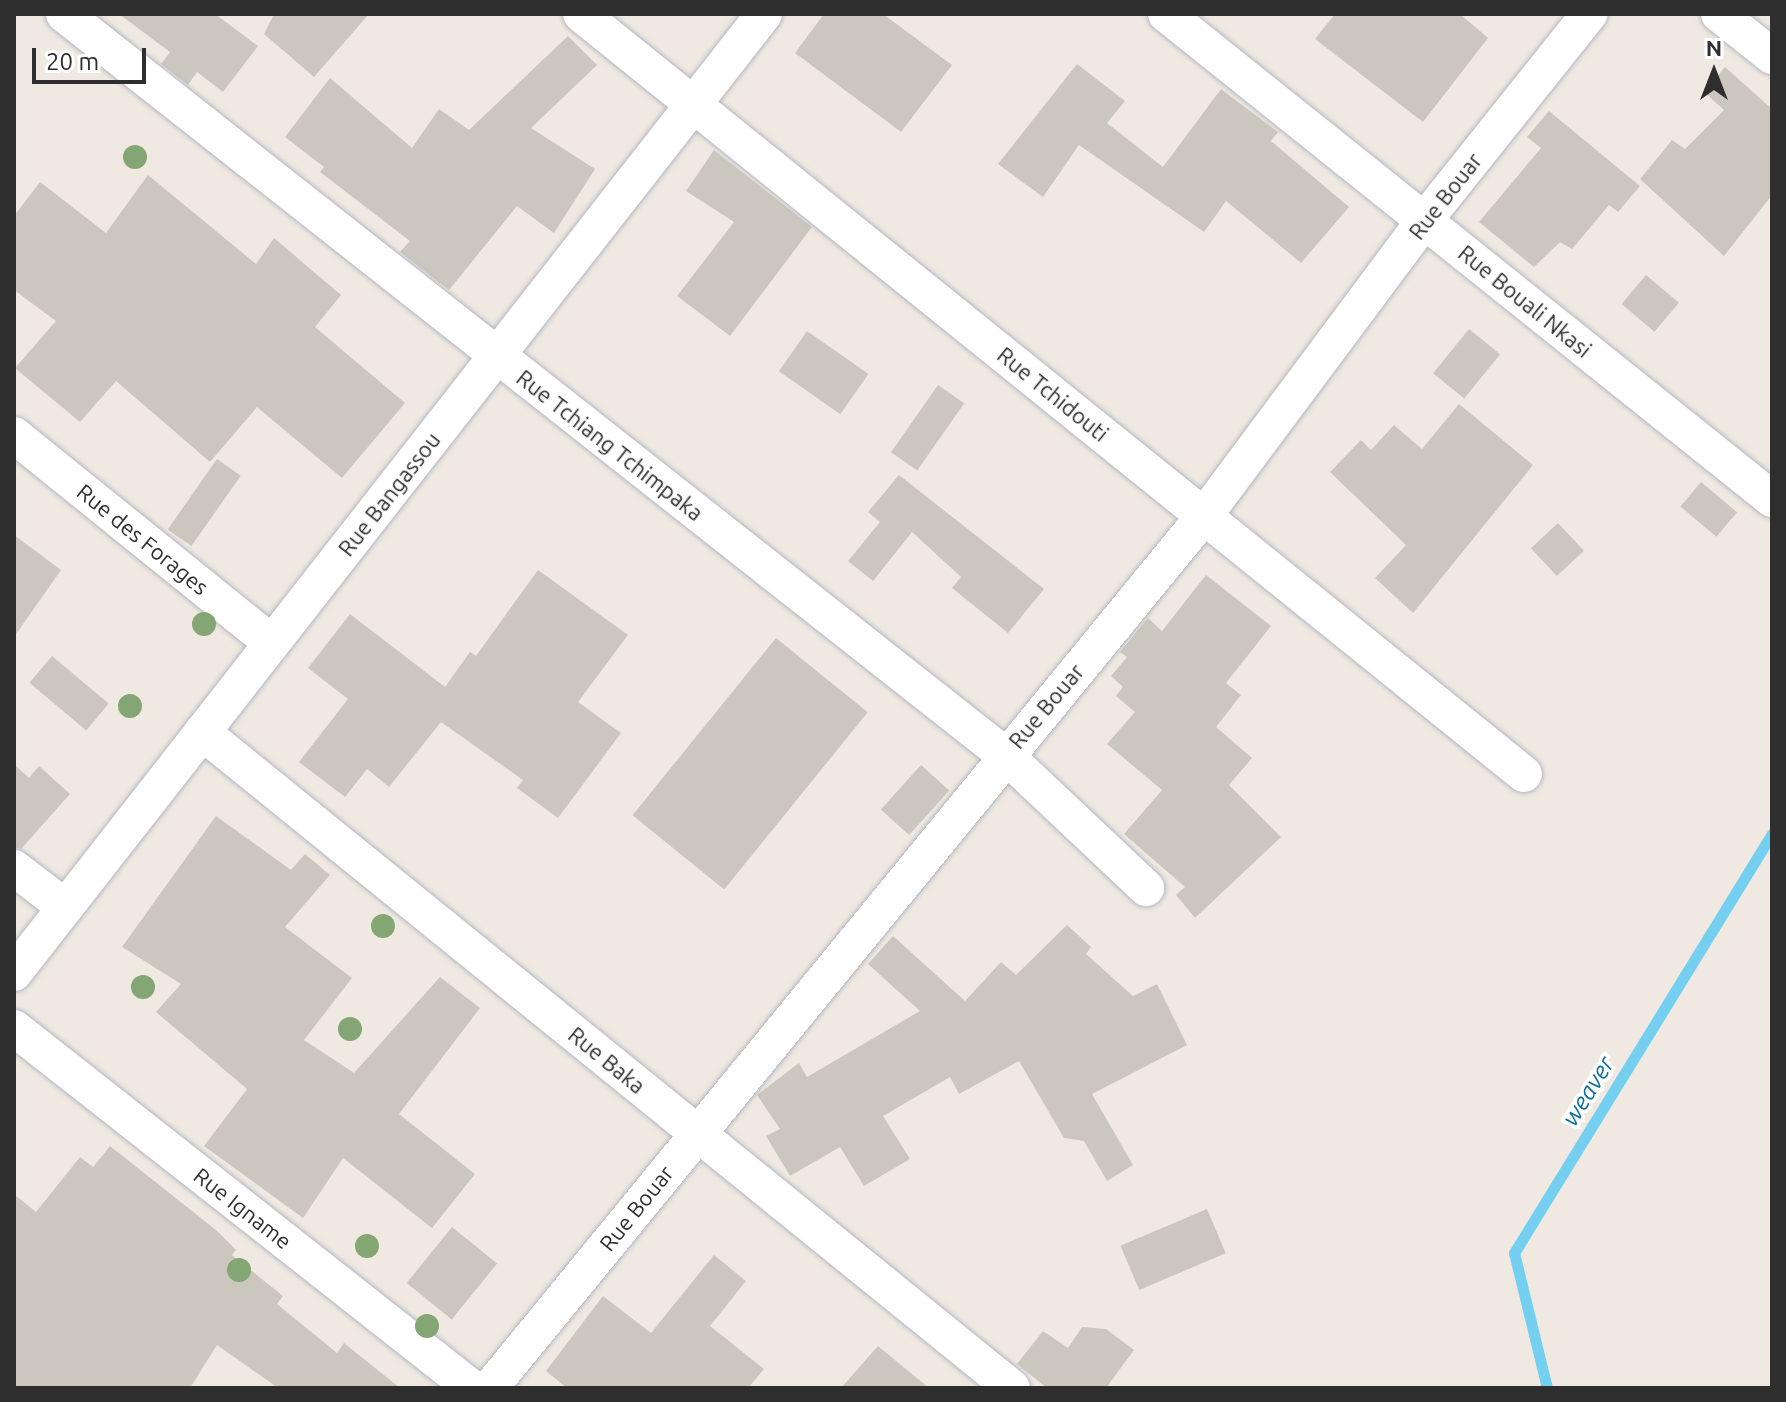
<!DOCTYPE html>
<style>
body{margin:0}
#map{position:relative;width:1786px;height:1402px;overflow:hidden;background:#efe9e1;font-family:Ubuntu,sans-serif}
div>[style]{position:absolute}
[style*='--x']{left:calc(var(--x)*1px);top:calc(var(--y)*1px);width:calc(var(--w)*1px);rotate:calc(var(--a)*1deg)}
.stream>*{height:11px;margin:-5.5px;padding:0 5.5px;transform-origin:5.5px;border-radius:5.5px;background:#75cff0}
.building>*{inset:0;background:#cbc7bf;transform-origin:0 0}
.roads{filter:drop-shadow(0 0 2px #b4b7c1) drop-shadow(0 0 2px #b4b7c1)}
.minor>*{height:36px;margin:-18px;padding:0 18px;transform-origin:18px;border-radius:18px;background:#fff}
.trees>*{width:24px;height:24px;margin:-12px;border-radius:50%;background:#84a574}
span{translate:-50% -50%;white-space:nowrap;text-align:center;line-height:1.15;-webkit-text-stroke:7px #fff;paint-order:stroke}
.street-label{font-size:22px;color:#2e2e2e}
.water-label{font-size:24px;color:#0d6fa3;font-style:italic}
.frame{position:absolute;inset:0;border:16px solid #2e2e2e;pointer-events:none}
.north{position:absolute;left:1674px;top:32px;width:80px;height:80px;-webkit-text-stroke:6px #fff;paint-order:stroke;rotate:0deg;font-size:22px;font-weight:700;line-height:32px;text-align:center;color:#2e2e2e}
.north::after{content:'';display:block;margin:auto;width:28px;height:36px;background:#2e2e2e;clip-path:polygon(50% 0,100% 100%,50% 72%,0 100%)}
.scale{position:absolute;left:32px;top:48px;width:114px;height:36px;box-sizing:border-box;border:4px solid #2e2e2e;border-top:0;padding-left:10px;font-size:24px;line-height:28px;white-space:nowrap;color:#2e2e2e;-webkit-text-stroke:6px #fff;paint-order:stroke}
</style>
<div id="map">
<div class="stream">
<i style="--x:1547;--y:1388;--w:139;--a:-103.7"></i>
<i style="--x:1514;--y:1253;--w:492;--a:-58.4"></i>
</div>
<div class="building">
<i style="clip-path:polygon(119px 14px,215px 14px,258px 46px,223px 92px,197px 72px,188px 85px,161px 64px,170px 52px)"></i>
<i style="clip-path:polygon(274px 14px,369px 14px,314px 77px,264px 34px)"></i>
<i style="clip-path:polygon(824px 14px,883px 14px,952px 65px,901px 132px,795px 53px)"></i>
<i style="clip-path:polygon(1335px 14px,1460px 14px,1488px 38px,1423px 122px,1315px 39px)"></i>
<i style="clip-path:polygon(568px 36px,597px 65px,531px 128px,595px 169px,554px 233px,517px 206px,449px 290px,400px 252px,410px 241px,320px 172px,324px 167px,285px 137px,330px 78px,412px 148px,439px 109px,469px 130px)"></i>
<i style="clip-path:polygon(1077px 64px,1125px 101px,1107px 123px,1163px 167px,1221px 89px,1278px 132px,1271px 141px,1349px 207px,1301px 263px,1226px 201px,1204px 232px,1079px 145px,1043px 197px,998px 164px)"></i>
<i style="clip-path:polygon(1725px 67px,1772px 109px,1772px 195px,1724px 256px,1640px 179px,1672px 140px,1685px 149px,1724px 110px,1704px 92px)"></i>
<i style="clip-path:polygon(1549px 111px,1640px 186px,1618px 212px,1609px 205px,1572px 249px,1560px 242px,1534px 267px,1479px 222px,1541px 148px,1527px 137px)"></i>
<i style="clip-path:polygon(714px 150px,812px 227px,730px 336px,677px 296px,734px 222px,686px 191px)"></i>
<i style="clip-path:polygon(148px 175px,256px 264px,274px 238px,341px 295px,315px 327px,405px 403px,342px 478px,257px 407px,210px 462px,116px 381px,80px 422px,15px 368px,56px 321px,14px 290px,14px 216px,40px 182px,106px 233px)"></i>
<i style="left:1646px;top:275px;width:43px;height:38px;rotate:40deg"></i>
<i style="left:1469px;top:329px;width:40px;height:57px;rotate:39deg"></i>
<i style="left:807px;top:331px;width:75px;height:49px;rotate:35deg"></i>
<i style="left:938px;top:385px;width:32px;height:82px;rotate:35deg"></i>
<i style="clip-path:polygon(1459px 404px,1533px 465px,1413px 613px,1375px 578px,1406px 545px,1330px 472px,1361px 440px,1371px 450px,1394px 425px,1422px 449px)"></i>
<i style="left:217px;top:459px;width:29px;height:86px;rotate:35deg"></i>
<i style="clip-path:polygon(899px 475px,1044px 589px,1008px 633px,952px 588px,961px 577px,912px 532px,873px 581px,848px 561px,880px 522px,868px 512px)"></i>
<i style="left:1701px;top:482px;width:47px;height:32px;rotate:40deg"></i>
<i style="left:1558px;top:523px;width:38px;height:37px;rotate:47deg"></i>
<i style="clip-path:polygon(14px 535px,61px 570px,14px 637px)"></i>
<i style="clip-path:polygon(538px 570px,628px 635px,578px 702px,621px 733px,558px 818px,517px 788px,523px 780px,441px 722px,389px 787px,367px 769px,345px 797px,299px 762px,348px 699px,308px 668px,350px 614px,445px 687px,470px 652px,476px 656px)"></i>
<i style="clip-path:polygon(1206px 575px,1271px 626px,1226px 683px,1241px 695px,1216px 727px,1252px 758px,1229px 785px,1281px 837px,1195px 918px,1176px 895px,1185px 887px,1124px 834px,1162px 790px,1107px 744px,1135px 712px,1116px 696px,1123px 687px,1111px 676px,1127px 657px,1120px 652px,1148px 618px,1162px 631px)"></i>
<i style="left:776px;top:638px;width:118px;height:228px;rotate:39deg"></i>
<i style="left:52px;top:656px;width:74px;height:35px;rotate:40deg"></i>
<i style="clip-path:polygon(14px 764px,29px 778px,39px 766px,70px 794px,21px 849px,14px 847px)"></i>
<i style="left:921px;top:765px;width:38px;height:60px;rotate:42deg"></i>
<i style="clip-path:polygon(216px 816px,291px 870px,305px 854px,330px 875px,285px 927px,352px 978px,304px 1040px,354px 1073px,440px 977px,480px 1008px,399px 1114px,475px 1174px,432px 1228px,343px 1158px,303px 1218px,204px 1146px,247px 1089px,156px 1012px,181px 984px,122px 947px)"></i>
<i style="clip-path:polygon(1067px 925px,1091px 947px,1086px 954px,1133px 996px,1157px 984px,1187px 1045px,1092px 1094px,1133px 1165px,1107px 1181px,1084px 1141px,1064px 1138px,1019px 1061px,959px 1094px,950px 1077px,883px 1116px,910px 1159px,864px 1186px,840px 1147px,790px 1176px,766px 1136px,780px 1129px,757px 1095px,799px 1063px,807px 1077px,920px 1011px,868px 964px,893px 936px,965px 1001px,1001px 962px,1016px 975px)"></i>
<i style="clip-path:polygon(110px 1146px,216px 1230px,236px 1250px,232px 1255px,283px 1296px,277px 1304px,337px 1353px,344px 1343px,400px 1388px,278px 1388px,217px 1345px,190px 1388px,14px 1388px,14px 1194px,36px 1212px,80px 1157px,93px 1167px)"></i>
<i style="left:1207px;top:1209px;width:48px;height:94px;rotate:67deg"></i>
<i style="left:452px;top:1227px;width:58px;height:72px;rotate:39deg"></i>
<i style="clip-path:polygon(714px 1255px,746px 1281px,710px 1326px,764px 1369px,748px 1388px,567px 1388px,546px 1371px,603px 1296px,651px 1333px)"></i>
<i style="clip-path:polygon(1082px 1327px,1106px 1329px,1134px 1350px,1106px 1388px,1047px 1388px,1017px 1364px,1043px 1331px,1068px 1348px)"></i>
<i style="clip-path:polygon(878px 1346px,929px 1388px,841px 1388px)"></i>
</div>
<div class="roads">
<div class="minor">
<i style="--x:64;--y:14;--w:1198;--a:38.22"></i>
<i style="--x:1005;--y:755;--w:194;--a:43.3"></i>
<i style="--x:581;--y:14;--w:1211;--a:38.87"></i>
<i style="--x:1166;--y:14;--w:776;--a:38.67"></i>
<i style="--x:1719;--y:14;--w:68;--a:38.4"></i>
<i style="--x:14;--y:435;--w:331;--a:38.9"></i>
<i style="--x:202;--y:732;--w:1042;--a:39"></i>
<i style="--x:14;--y:868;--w:64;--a:37.4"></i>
<i style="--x:14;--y:973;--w:1217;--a:-51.97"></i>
<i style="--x:14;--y:1028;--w:583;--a:38.17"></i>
<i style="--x:490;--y:1388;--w:1127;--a:-50.69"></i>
<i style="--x:1204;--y:516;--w:368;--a:-53.3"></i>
<i style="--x:1424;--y:221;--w:265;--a:-51.4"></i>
</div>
</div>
<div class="trees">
<i style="left:135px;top:157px"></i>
<i style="left:204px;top:624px"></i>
<i style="left:130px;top:706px"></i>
<i style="left:383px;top:926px"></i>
<i style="left:143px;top:987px"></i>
<i style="left:350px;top:1029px"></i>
<i style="left:367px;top:1246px"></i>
<i style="left:239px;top:1270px"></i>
<i style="left:427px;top:1326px"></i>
</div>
<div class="street-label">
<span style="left:1445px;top:196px;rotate:-52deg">Rue Bouar</span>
<span style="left:1525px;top:301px;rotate:39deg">Rue Bouali Nkasi</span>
<span style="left:1053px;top:394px;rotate:39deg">Rue Tchidouti</span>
<span style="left:610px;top:445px;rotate:38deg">Rue Tchiang Tchimpaka</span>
<span style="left:389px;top:494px;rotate:-52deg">Rue Bangassou</span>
<span style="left:143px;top:539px;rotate:39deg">Rue des Forages</span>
<span style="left:1046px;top:706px;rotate:-50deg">Rue Bouar</span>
<span style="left:607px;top:1060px;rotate:39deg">Rue Baka</span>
<span style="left:243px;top:1208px;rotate:38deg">Rue Igname</span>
<span style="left:636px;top:1208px;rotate:-51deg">Rue Bouar</span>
</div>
<div class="water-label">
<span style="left:1588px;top:1091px;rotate:-58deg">weaver</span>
</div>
<div class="frame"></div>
<div class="north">N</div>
<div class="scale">20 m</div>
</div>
